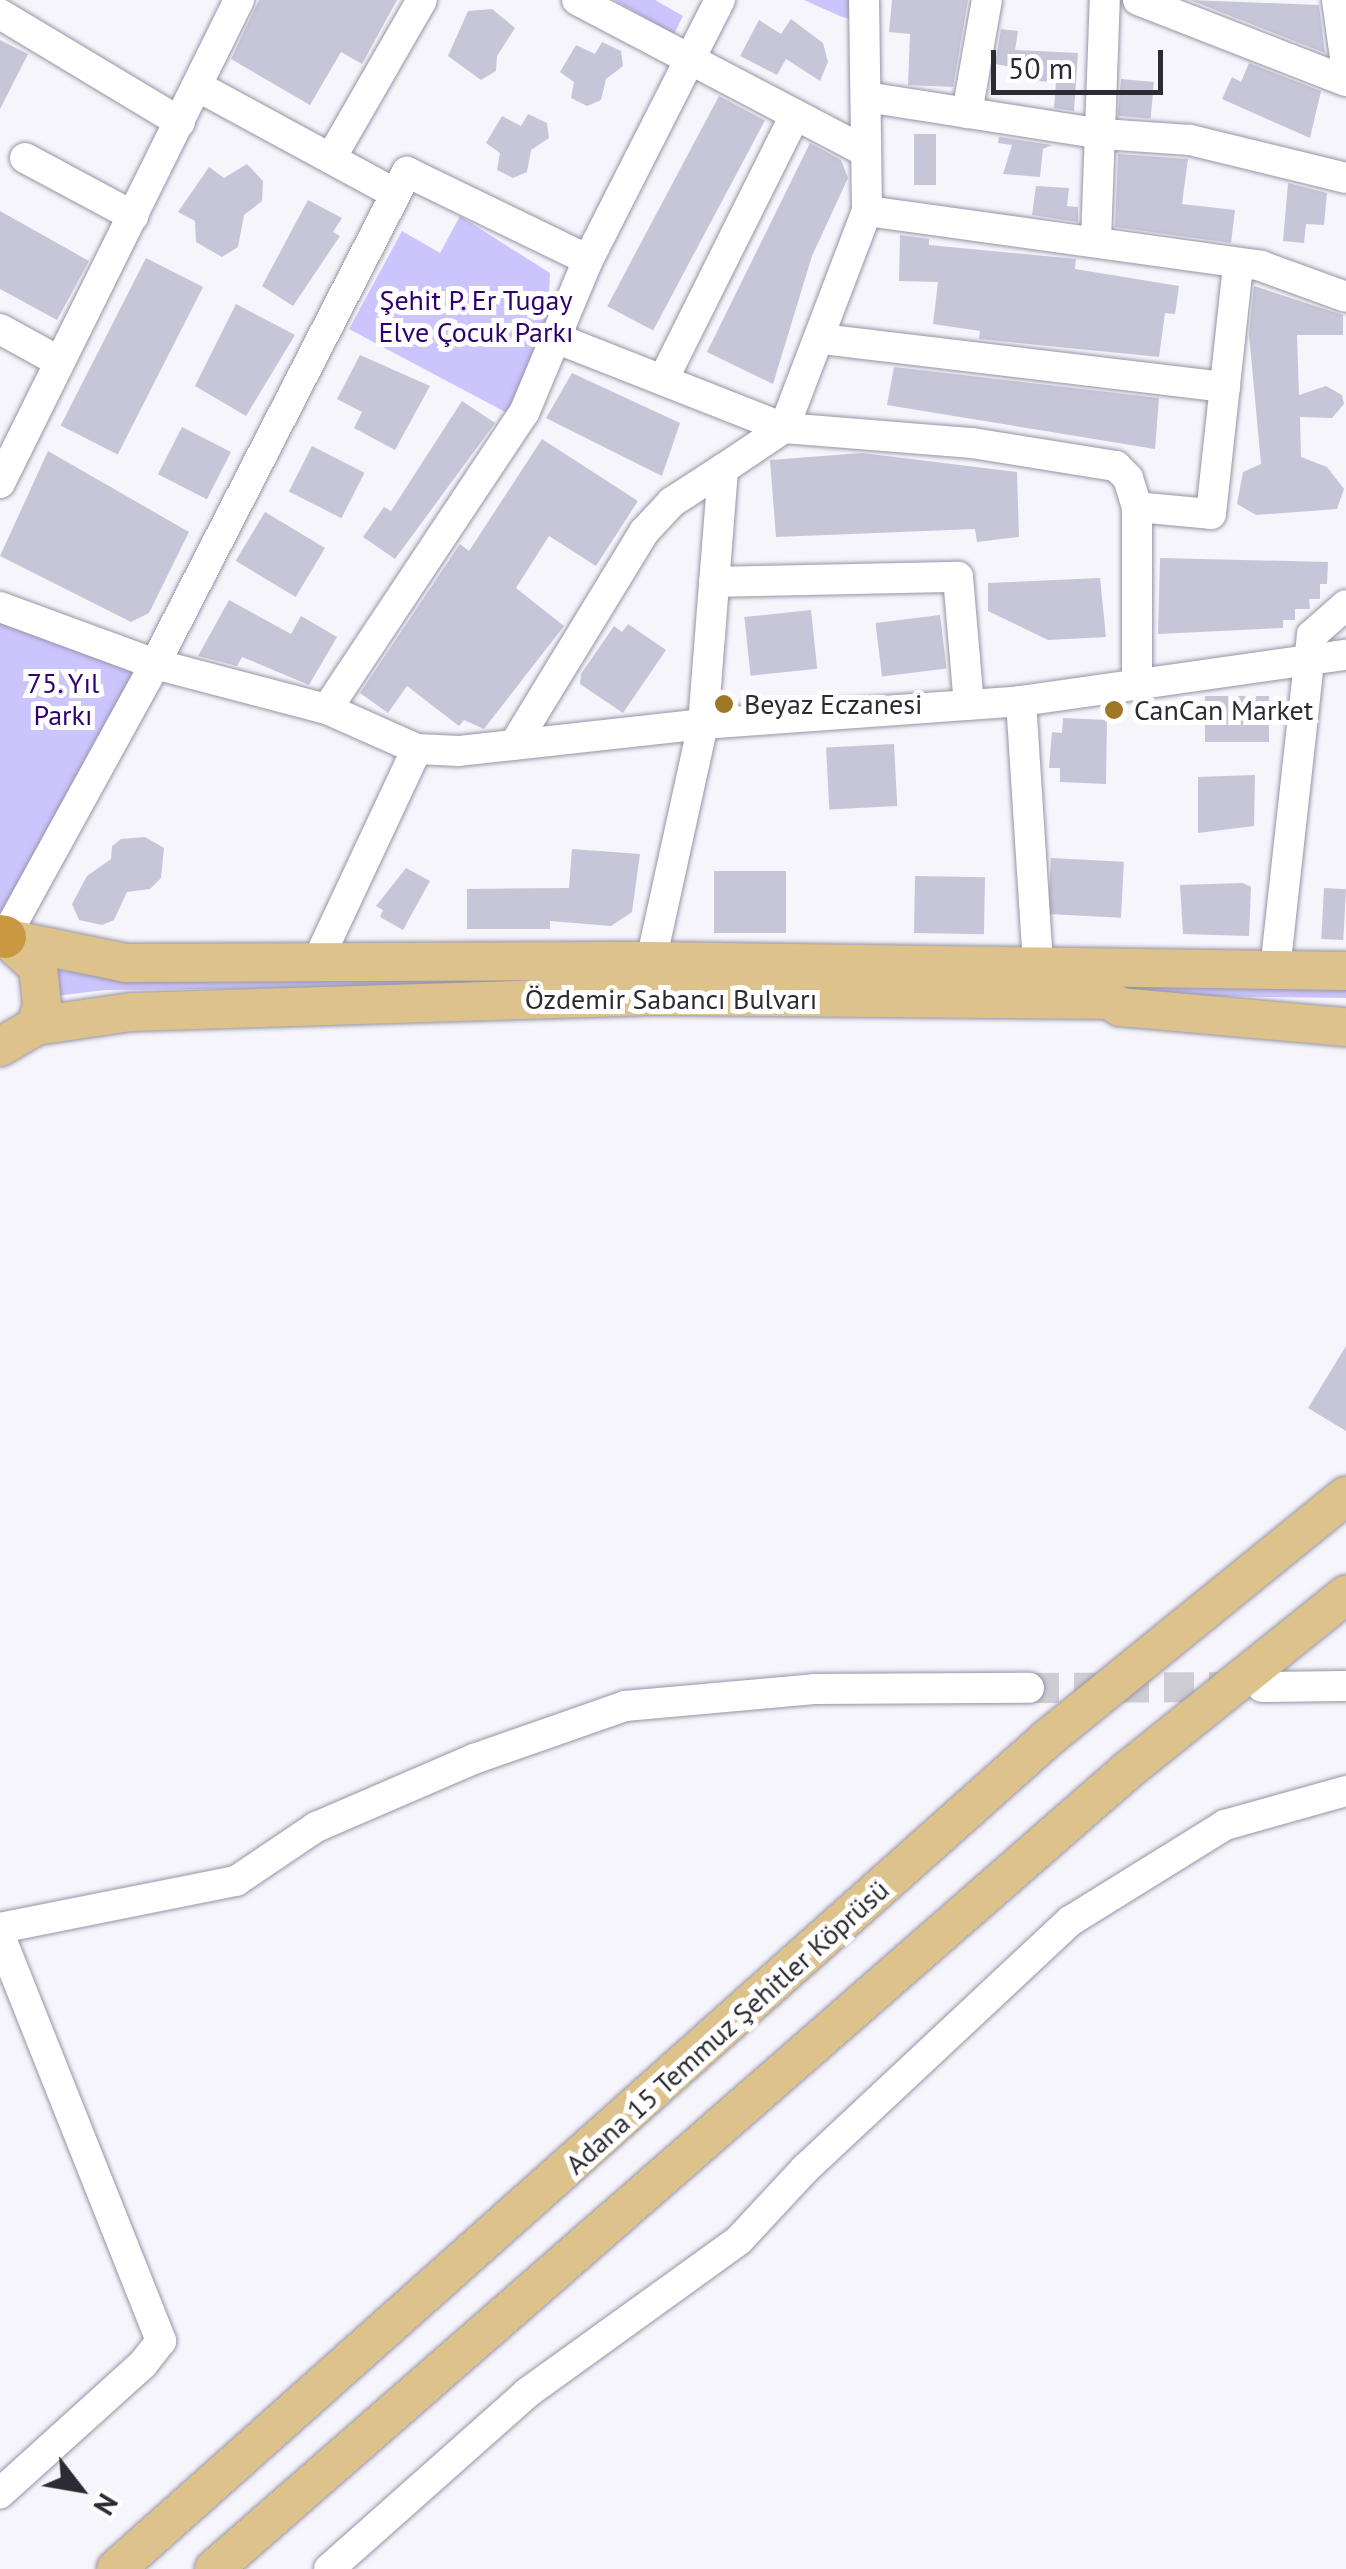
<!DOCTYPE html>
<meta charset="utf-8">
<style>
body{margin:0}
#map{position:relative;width:1346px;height:2569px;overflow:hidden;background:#f6f5fc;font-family:"PT Sans",sans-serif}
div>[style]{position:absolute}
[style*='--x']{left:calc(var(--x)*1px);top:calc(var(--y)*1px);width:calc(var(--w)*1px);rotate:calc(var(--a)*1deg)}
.green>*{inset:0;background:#ccc4fd}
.building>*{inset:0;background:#c7c5d8;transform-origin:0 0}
.minor-tunnel>*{height:30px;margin-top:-15px;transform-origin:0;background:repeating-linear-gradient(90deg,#cecdd4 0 30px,transparent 0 45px)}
.roads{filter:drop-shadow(0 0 2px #9694a5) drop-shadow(0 0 2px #9694a5)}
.minor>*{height:30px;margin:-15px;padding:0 15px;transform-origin:15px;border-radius:15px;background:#fff}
.major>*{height:38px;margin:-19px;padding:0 19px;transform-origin:19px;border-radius:19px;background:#dec28c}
.highway>*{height:42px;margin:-21px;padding:0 21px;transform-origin:21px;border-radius:21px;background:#c89940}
.dots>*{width:28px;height:28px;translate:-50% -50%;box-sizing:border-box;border:5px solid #fff;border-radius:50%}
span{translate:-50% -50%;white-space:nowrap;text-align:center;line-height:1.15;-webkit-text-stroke:10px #fff;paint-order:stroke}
.park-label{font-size:28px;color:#30006e}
.poi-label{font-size:28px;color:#2c2b33}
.left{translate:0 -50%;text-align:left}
.street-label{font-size:28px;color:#2c2b33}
.north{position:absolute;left:30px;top:2439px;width:100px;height:100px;-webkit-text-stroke:8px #fff;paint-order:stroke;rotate:121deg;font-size:28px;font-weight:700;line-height:40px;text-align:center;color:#2c2b33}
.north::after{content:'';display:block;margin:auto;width:35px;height:45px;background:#2c2b33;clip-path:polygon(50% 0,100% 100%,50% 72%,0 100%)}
.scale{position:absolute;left:991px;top:50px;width:172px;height:45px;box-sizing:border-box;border:5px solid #2c2b33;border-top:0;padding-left:12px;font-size:30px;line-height:35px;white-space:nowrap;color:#2c2b33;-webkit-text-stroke:8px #fff;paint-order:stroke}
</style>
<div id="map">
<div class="green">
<i style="clip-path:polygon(614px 0,655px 0,683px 16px,674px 34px)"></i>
<i style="clip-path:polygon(804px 0,850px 0,852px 19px,842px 17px)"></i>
<i style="clip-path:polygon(460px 216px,550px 273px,547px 346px,507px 413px,349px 329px,402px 231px,440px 253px)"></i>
<i style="clip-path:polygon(0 604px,155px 664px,0 934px)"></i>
<i style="clip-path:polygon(50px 969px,106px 976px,1346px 985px,1346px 998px,484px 986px,106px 990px,54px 996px)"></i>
</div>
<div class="building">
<i style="clip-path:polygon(259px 0,397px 0,362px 64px,341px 52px,310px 105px,231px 59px)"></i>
<i style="clip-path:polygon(892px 0,968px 0,953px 87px,908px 85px,910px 34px,889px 32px)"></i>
<i style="clip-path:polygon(1190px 0,1319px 5px,1325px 53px)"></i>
<i style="clip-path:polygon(492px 9px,515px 28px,497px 56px,496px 71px,481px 80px,448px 56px,468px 11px)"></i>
<i style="clip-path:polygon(791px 19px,823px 43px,828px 62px,820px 81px,786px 59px,777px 75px,740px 56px,759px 20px,781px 34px)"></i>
<i style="clip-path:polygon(1001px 29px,1018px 31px,1015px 50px,1078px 53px,1074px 111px,1054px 108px,1056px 82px,1034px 81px,1035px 71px,995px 64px)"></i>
<i style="clip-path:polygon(0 40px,28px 54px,0 109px)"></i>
<i style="clip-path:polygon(602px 42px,621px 51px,623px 66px,606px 79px,601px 100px,587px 106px,571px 98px,574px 82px,560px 72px,576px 45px,595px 54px)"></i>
<i style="clip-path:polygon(1249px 63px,1321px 91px,1310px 138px,1222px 99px,1232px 77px,1241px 82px)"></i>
<i style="left:1121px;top:79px;width:33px;height:37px;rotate:5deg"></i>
<i style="left:719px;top:96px;width:52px;height:238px;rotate:28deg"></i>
<i style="clip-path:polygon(528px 114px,547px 123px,549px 138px,531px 150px,527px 172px,513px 178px,497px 170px,500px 153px,486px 143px,502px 116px,521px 126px)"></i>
<i style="left:914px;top:134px;width:22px;height:51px"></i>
<i style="clip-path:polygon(999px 137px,1052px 145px,1043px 149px,1040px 177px,1003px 174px,1012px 145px,998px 143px)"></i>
<i style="clip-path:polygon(810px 143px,841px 160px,848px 178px,812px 256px,773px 384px,707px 352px)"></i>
<i style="clip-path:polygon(1118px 154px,1188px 159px,1182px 204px,1235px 210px,1231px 243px,1115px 227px)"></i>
<i style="clip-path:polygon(247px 164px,263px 181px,262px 201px,244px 215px,238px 247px,222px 257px,196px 242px,195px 221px,178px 212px,209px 167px,224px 178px)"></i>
<i style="clip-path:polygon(1288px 183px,1327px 193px,1324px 225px,1306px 224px,1304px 243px,1283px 241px)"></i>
<i style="clip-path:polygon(1036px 186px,1069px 188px,1067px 206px,1078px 207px,1078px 222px,1032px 215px)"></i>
<i style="clip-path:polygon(308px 200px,342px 218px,333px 232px,340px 236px,293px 306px,262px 286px)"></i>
<i style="clip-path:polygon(0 211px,89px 261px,57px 320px,0 289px)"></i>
<i style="clip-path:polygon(900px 235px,929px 239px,929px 245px,1076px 259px,1075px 269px,1179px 286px,1175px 314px,1165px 313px,1159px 357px,979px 339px,980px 331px,933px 324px,938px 282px,899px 281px)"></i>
<i style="left:146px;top:258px;width:64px;height:188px;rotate:27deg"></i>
<i style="clip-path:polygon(1254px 286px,1343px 315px,1343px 335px,1297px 335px,1299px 395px,1326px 386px,1342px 395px,1344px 404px,1332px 418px,1300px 417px,1301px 457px,1327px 467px,1344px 489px,1337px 509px,1256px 515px,1237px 504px,1243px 472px,1261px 464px,1249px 334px)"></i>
<i style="clip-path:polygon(236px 304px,295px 335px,246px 416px,195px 386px)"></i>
<i style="clip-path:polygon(360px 355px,430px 386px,395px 450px,354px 428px,362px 412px,337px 399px)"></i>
<i style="clip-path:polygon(894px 367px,1159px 398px,1155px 449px,887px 405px)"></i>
<i style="clip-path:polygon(572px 373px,680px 423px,662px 476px,546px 418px)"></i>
<i style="clip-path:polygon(462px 401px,495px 423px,395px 559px,363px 537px,384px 507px,391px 511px)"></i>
<i style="left:182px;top:427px;width:55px;height:53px;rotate:27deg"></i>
<i style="clip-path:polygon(542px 439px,638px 501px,596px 566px,549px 536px,516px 588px,564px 626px,484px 729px,464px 720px,459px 726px,407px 686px,388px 713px,360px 693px,460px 544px,469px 551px)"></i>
<i style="left:312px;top:446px;width:59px;height:51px;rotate:27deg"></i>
<i style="clip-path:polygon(48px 451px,189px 532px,149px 613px,131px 622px,0 556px)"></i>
<i style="clip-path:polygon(862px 453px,1017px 472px,1019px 537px,977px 542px,975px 529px,776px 537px,770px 460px)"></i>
<i style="left:265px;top:512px;width:70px;height:57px;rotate:31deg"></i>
<i style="clip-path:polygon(1160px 558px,1328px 562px,1327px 584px,1320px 584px,1320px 599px,1309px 599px,1310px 609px,1295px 609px,1295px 620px,1283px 620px,1283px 628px,1158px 634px)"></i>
<i style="clip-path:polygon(1100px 578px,1106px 637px,1048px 640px,988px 611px,988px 583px)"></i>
<i style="clip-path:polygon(229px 600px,291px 634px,301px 616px,337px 637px,309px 685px,242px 657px,237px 666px,198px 656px)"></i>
<i style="left:811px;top:610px;width:59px;height:67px;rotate:84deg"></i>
<i style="left:940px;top:615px;width:54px;height:65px;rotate:83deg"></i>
<i style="clip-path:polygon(628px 624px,666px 650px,623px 713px,580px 684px,581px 674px,614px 626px,622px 632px)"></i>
<i style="left:1269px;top:696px;width:46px;height:64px;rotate:90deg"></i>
<i style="clip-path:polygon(1063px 718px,1107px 720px,1106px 784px,1060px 782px,1060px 768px,1049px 768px,1052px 732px,1062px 733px)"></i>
<i style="left:894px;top:744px;width:62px;height:68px;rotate:87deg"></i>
<i style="clip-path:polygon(1255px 775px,1254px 826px,1198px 833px,1198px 777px)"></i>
<i style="clip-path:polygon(145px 837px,164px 848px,161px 878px,150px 889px,127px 892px,114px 920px,102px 925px,79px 920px,72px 904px,87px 876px,111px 859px,112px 846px,121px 839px)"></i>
<i style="clip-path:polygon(572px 849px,640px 854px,632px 912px,611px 926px,550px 921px,550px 929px,467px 929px,467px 889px,569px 888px)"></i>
<i style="left:1051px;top:858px;width:73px;height:56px;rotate:3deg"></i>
<i style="clip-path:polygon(406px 868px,430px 881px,403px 930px,380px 917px,383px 910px,376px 906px)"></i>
<i style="left:714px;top:871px;width:72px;height:62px"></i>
<i style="left:915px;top:876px;width:70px;height:57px;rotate:1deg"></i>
<i style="clip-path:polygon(1243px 883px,1251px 887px,1249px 936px,1183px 934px,1180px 885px)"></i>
<i style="left:1324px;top:888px;width:22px;height:51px;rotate:3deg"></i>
<i style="clip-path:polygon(1346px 1346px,1346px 1431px,1308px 1408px)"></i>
</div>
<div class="minor-tunnel">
<i style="--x:1029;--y:1688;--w:212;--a:-0.3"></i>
</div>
<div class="roads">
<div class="minor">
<i style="--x:577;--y:0;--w:323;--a:27.7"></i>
<i style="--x:1138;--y:0;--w:223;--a:21.3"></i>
<i style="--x:1337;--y:0;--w:66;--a:82.1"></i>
<i style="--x:0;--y:14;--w:210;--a:31"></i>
<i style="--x:197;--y:86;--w:224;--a:28.5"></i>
<i style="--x:866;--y:97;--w:239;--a:8.9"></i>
<i style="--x:1102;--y:134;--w:88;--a:3.9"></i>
<i style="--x:1190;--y:140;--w:161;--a:13.7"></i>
<i style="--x:967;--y:113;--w:115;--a:-80"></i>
<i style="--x:25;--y:158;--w:123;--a:28.2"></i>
<i style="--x:331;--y:158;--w:182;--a:-60.1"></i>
<i style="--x:867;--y:211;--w:398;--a:7.9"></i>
<i style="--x:1261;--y:266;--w:90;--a:20"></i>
<i style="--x:1096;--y:240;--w:240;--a:-87.9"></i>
<i style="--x:0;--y:329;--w:68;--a:28.8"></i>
<i style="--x:553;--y:337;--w:248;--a:21.5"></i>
<i style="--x:784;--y:428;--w:189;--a:4.6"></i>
<i style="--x:972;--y:443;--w:146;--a:9.1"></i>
<i style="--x:1116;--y:466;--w:17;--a:45"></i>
<i style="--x:1128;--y:478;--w:30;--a:73"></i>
<i style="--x:1137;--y:507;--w:179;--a:90"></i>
<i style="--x:821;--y:339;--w:407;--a:6.8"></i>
<i style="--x:663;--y:380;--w:296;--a:-63.5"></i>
<i style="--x:0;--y:483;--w:539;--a:-63.67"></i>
<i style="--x:1137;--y:507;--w:74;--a:5.4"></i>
<i style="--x:1211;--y:514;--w:251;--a:-83.8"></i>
<i style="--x:714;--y:582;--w:244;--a:-1.2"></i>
<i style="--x:958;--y:577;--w:128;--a:85.1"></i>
<i style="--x:0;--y:607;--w:165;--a:20.2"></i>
<i style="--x:155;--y:664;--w:178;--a:14.7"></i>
<i style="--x:327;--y:709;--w:98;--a:24"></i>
<i style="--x:417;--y:749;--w:42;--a:2.7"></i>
<i style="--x:459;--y:751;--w:245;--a:-6.3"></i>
<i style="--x:703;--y:724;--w:319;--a:-4.1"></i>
<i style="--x:1021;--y:701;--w:328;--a:-8.1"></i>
<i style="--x:1021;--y:701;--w:266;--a:86.3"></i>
<i style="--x:327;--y:709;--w:356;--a:-56.4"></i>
<i style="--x:524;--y:413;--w:166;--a:-67.3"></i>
<i style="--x:588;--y:260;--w:292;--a:-63.1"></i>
<i style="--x:514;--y:745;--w:250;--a:-58.6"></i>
<i style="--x:644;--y:532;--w:41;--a:-47"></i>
<i style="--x:672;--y:502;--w:61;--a:-32.9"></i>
<i style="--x:5;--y:937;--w:311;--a:-61.2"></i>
<i style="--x:155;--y:664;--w:553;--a:-62.88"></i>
<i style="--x:407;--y:172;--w:201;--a:25.9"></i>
<i style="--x:651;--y:961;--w:243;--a:-77.6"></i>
<i style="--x:703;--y:724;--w:256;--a:-85.5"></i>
<i style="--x:723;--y:469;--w:73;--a:-33.9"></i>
<i style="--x:784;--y:428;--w:232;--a:-69.1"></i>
<i style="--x:867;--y:211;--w:211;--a:-90.8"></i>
<i style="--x:317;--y:962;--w:235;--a:-64.9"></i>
<i style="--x:1275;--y:970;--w:337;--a:-83.7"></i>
<i style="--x:1312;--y:635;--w:45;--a:-41.4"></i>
<i style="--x:1262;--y:1687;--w:84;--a:-0.7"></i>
<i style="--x:0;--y:1928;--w:241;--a:-11.3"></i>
<i style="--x:236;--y:1881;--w:97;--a:-34"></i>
<i style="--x:316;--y:1827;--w:172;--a:-23.3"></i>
<i style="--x:474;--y:1759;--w:160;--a:-19.3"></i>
<i style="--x:625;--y:1706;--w:190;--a:-5.1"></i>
<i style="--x:814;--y:1689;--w:215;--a:-0.3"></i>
<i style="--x:0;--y:1936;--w:436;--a:68.3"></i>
<i style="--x:161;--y:2341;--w:29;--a:128"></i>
<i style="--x:143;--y:2364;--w:193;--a:137.9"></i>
<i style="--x:329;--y:2569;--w:265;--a:-41.6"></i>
<i style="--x:527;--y:2393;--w:261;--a:-35.8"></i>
<i style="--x:739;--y:2240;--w:97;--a:-47.1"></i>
<i style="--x:805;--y:2169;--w:363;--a:-43.1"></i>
<i style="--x:1070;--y:1921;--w:182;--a:-31.8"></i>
<i style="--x:1225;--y:1825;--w:126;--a:-15.7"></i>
</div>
<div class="major">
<i style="--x:0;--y:937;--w:128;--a:11.7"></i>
<i style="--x:125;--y:963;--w:526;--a:-0.22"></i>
<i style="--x:651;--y:961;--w:695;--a:0.82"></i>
<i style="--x:7;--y:939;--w:42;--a:42.1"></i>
<i style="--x:38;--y:967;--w:39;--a:84"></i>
<i style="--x:42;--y:1006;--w:21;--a:107"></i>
<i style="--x:0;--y:1047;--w:42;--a:-30.3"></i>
<i style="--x:36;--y:1026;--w:96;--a:-8.4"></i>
<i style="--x:131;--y:1012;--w:522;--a:-1.76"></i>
<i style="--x:653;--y:996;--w:456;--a:0.5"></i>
<i style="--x:1109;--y:1000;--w:13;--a:32"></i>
<i style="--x:1120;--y:1007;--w:227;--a:5.1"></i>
<i style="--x:116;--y:2569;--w:1249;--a:-41.72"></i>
<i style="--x:1048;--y:1738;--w:384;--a:-39.1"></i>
<i style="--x:214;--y:2569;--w:1214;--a:-41.16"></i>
<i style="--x:1128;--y:1770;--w:280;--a:-38.8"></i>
</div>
<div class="highway">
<i style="--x:0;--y:936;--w:5;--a:11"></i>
</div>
</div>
<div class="dots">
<i style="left:724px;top:704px;background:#9f7725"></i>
<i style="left:1114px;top:710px;background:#9f7725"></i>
</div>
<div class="park-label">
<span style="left:476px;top:316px">Şehit P. Er Tugay<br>Elve Çocuk Parkı</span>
<span style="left:63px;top:699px">75. Yıl<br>Parkı</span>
</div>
<div class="poi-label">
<span class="left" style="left:744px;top:704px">Beyaz Eczanesi</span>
<span class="left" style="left:1134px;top:710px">CanCan Market</span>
</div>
<div class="street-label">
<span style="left:671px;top:999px">Özdemir Sabancı Bulvarı</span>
<span style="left:727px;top:2027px;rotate:-42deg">Adana 15 Temmuz Şehitler Köprüsü</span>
</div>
<div class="north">N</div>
<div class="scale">50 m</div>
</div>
